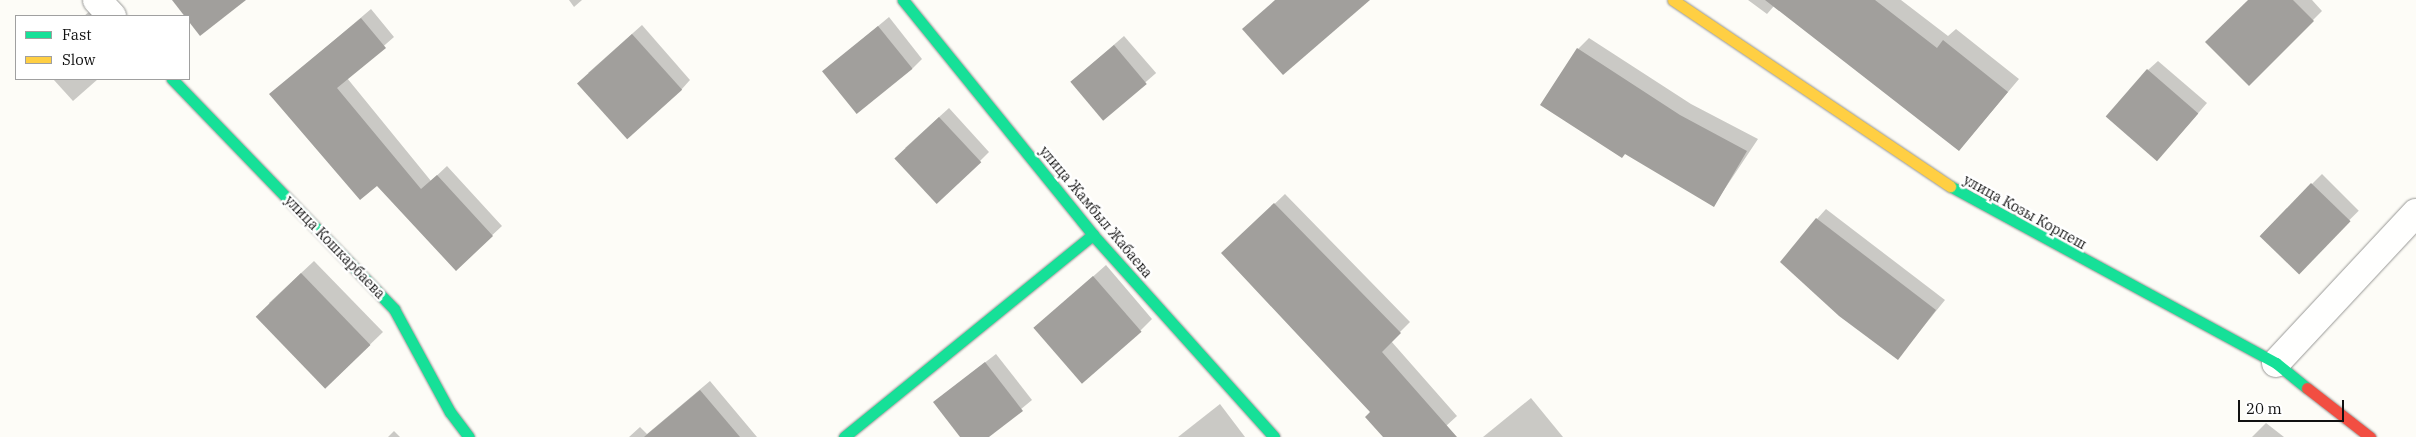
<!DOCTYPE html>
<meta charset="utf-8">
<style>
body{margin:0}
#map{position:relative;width:2416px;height:437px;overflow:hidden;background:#fdfcf7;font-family:"IBM Plex Serif",serif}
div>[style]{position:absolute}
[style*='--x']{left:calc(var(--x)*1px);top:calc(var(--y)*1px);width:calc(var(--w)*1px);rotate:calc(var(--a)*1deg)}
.shadow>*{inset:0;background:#0003;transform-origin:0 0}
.building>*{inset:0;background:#a19f9c;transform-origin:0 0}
.roads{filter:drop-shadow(0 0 1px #979795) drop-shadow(0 0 1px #979795)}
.street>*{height:28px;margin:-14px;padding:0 14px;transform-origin:14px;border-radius:14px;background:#fffffe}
.fast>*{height:11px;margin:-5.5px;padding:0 5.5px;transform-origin:5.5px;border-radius:5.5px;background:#16e098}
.slow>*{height:11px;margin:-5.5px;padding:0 5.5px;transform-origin:5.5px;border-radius:5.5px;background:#ffcf43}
.jam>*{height:11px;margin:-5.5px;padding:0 5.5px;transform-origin:5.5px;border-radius:5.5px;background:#f24e42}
span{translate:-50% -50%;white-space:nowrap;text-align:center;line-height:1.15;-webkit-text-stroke:5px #fff;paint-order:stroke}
.street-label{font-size:14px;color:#111}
.legend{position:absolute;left:15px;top:15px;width:175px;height:65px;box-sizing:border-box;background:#fff;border:1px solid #a0a0a0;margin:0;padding:6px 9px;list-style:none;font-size:15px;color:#111}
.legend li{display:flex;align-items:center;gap:10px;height:25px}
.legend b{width:25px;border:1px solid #a0a0a0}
.scale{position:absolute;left:2238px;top:400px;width:106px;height:22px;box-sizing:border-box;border:2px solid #111;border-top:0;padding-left:6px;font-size:15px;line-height:18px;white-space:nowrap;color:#111;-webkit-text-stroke:4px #fff;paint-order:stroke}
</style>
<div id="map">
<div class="shadow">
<i style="clip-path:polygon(569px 0,582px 0,574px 7px)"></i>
<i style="clip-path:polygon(1748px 0,1901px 0,1948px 36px,1956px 29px,2019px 79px,1959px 150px,1774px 6px,1767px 14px)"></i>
<i style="clip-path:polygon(2250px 0,2312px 0,2322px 11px,2249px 84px)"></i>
<i style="clip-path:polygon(96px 6px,105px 16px,84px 16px)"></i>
<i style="clip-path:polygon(371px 9px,394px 37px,347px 78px,431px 181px,447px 166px,502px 226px,456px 269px,378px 185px,271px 94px)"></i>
<i style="clip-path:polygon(889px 17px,922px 59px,913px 68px,824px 71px)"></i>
<i style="clip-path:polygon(642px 25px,690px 80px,681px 90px,588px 73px)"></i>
<i style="left:1124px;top:36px;width:49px;height:69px;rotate:49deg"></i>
<i style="clip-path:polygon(1589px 38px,1691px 104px,1758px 139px,1714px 205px,1578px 49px)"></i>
<i style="clip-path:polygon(2158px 61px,2207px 103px,2167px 149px,2148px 70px)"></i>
<i style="clip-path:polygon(53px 79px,98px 79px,73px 101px)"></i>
<i style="clip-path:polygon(949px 108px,989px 152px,980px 161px,905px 148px)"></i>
<i style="left:2322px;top:174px;width:52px;height:86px;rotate:45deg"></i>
<i style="clip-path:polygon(1285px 194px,1410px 322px,1391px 341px,1457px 416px,1434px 437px,1384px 437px,1372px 411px,1233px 243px)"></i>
<i style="clip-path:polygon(1826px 209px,1945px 300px,1898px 358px,1817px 219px)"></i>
<i style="clip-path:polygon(314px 261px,383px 332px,326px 387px,269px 303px)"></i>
<i style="clip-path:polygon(1106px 265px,1152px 319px,1140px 331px,1035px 328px)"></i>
<i style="clip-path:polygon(996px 354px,1032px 400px,987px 437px,961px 437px,934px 402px)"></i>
<i style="clip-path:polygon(710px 381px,757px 437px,629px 437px,640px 427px,647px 434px)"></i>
<i style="clip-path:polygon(1531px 398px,1563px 437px,1483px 437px)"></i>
<i style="clip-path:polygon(1220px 404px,1245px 437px,1178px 437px)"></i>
<i style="clip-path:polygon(2266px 423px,2284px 437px,2252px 437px)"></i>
<i style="clip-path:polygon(394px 431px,400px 437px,388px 437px)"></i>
</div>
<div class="building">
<i style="clip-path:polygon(172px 0,246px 0,200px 36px)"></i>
<i style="clip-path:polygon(1275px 0,1370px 0,1283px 75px,1242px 29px)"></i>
<i style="clip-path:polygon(1765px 0,1875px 0,1937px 48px,1943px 40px,2008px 92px,1959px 151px)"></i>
<i style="clip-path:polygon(2248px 0,2293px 0,2314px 21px,2249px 86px,2205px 42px)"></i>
<i style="clip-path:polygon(361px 18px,386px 48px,337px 88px,421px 189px,437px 175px,493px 236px,456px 271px,377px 186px,360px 200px,269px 94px)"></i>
<i style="left:878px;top:26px;width:55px;height:72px;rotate:51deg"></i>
<i style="left:632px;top:34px;width:75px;height:74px;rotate:48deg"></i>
<i style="left:1114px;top:45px;width:51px;height:57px;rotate:50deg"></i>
<i style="clip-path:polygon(1577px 48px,1680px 115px,1747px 151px,1714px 207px,1625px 154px,1622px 158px,1540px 105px)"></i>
<i style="left:2147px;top:69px;width:68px;height:63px;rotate:41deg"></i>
<i style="left:939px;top:117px;width:62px;height:61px;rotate:47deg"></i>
<i style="left:2311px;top:183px;width:55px;height:74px;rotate:44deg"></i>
<i style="clip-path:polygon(1274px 203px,1401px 333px,1382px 352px,1457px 437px,1383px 437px,1365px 417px,1370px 412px,1221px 253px)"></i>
<i style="clip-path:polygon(1816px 218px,1936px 310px,1898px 360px,1839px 316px,1780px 262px)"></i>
<i style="left:301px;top:273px;width:100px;height:63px;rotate:46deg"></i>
<i style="left:1093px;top:276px;width:74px;height:79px;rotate:49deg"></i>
<i style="clip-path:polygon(985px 362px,1023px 411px,989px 437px,960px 437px,933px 402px)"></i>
<i style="clip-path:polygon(700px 390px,740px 437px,644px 437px)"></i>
</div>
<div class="roads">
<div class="street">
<i style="--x:97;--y:0;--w:22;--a:47"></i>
<i style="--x:2276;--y:363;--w:205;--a:-47"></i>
</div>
<div class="fast">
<i style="--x:903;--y:0;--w:302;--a:51"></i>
<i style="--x:1093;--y:235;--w:271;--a:48.1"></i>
<i style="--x:172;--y:79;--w:320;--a:46"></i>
<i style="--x:394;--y:309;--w:117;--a:61.5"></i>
<i style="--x:450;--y:412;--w:31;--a:53"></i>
<i style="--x:1950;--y:186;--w:371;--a:28.5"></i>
<i style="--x:2276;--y:363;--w:40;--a:39"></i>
<i style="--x:844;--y:437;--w:321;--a:-39.1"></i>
</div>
<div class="slow">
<i style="--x:1673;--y:0;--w:334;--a:33.9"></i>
</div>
<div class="jam">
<i style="--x:2307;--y:388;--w:80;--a:37.9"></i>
</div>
</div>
<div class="street-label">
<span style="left:1096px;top:212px;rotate:50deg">улица Жамбыл Жабаева</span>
<span style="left:2025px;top:212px;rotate:29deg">улица Козы Корпеш</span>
<span style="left:335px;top:247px;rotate:46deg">улица Кошкарбаева</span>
</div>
<ul class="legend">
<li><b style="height:6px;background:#16e098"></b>Fast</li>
<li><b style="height:6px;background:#ffcf43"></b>Slow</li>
</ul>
<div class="scale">20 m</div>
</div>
